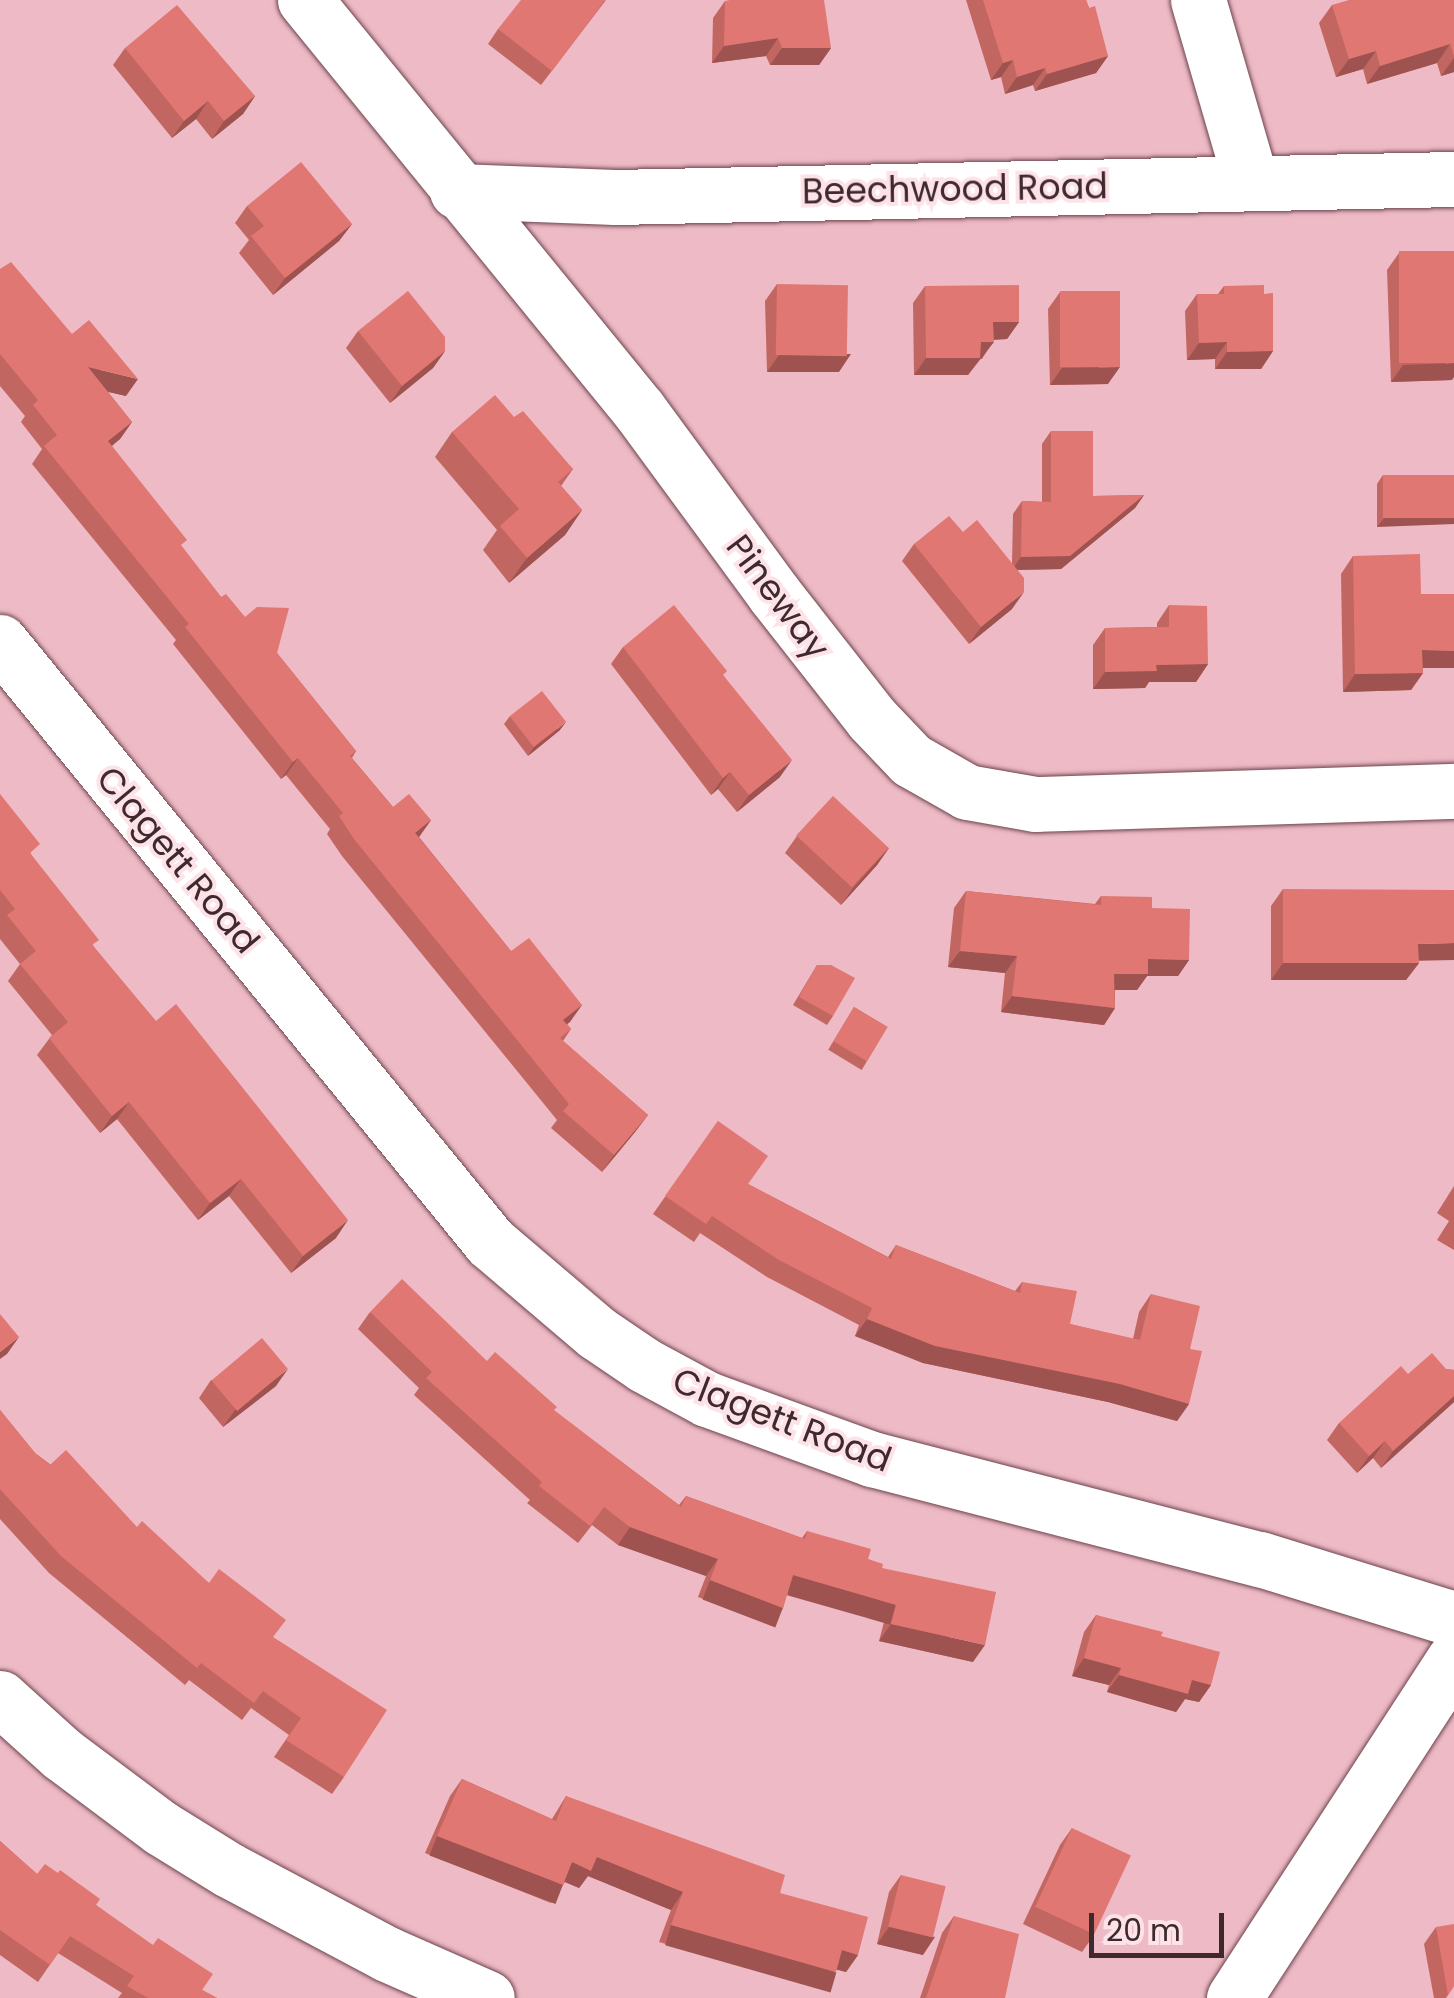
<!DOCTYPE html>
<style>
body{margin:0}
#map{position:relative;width:1454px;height:1998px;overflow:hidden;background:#edbac5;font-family:Poppins,sans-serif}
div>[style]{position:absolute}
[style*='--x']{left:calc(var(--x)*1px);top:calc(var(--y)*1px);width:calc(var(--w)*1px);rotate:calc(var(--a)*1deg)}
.roads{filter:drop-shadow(0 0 2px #6d434d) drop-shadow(0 0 2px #6d434d)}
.minor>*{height:55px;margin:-27.5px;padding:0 27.5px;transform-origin:27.5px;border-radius:27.5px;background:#fff}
.wall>*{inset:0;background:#c26662;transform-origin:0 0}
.shaded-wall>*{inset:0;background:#9e5350;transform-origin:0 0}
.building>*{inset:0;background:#e17772;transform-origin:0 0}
span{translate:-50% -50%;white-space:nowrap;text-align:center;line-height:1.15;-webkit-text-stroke:8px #fde2e8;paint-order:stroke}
.street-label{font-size:35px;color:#3d292e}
.scale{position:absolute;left:1089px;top:1913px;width:135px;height:45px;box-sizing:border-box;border:5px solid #3d292e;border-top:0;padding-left:12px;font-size:30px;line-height:35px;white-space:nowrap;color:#3d292e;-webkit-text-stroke:8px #fde2e8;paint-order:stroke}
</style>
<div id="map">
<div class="roads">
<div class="minor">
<i style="--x:305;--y:0;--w:529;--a:50.83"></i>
<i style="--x:639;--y:410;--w:228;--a:53.7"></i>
<i style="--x:774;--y:594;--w:159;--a:51.9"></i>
<i style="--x:872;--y:719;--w:57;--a:46.4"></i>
<i style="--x:911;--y:760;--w:64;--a:29.7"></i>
<i style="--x:967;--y:792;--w:70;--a:9.9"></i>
<i style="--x:1036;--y:804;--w:418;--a:-1.8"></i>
<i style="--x:1198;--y:0;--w:190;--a:73.8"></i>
<i style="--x:457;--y:191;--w:158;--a:2.2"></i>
<i style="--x:615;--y:197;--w:839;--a:-1.23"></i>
<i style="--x:0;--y:642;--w:775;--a:50.76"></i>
<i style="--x:490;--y:1242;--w:140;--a:40.4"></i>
<i style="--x:597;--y:1333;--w:57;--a:34.2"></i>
<i style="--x:644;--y:1365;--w:72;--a:28.4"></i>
<i style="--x:707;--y:1399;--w:176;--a:20"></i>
<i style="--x:872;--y:1459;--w:401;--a:14.5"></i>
<i style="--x:1260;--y:1559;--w:203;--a:17.2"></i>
<i style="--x:0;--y:1698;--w:84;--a:42.1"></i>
<i style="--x:62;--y:1754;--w:124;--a:36.8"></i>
<i style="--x:161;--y:1828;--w:80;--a:31.7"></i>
<i style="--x:229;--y:1870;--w:179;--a:28"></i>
<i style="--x:387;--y:1954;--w:109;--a:23.7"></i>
<i style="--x:1234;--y:1998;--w:404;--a:-57"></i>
</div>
</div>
<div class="wall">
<i style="clip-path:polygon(606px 0,541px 85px,488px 44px,498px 29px)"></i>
<i style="clip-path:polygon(966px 0,1086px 0,1108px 56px,1096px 73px,1035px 91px,1033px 85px,1005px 94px,1001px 77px,991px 80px)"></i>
<i style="clip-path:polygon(1454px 0,1454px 72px,1441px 76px,1437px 63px,1367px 84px,1363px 69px,1336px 77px,1319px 23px,1332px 5px)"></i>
<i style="clip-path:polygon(725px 1px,831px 48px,819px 65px,770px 65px,766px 56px,712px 63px,713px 18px)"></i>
<i style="clip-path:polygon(125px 48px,255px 96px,243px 114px,212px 139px,196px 119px,172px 138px,113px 65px)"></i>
<i style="clip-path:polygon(247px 206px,352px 224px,339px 241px,273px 295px,239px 253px,249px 240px,235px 223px)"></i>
<i style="clip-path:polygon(1399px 253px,1452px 380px,1391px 382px,1387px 270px)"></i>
<i style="clip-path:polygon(0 269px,126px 396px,108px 392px,132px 422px,120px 439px,112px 446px,182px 547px,221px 597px,245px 617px,277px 653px,356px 751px,352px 758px,393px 807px,431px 820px,419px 837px,511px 951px,582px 1005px,567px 1024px,571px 1029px,563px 1041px,648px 1115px,635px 1132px,602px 1172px,551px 1128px,557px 1120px,342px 856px,327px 834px,330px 829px,286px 775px,281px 779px,173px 644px,176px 640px,32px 464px,42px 449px,21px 422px,25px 416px,0 386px)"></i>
<i style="clip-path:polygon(777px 284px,839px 372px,767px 372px,765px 301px)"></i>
<i style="clip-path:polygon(925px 286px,1019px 322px,1007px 339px,994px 340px,982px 359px,979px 359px,968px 375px,914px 375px,913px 303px)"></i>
<i style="clip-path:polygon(1224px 286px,1273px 351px,1261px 369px,1215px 369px,1215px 359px,1187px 360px,1185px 311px,1197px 294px,1218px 294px)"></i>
<i style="clip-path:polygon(1060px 292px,1108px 384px,1050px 385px,1048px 309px)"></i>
<i style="clip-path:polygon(358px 331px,445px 351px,433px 368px,390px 403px,346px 348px)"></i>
<i style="clip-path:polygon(514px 417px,573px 469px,561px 486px,582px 510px,565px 535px,509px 583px,483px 550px,497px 530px,435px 457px,452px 432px)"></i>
<i style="clip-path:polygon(1051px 431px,1093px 496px,1144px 495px,1135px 508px,1061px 569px,1018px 570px,1012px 609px,969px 644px,902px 561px,914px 544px,963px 532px,1012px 564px,1013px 514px,1022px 501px,1042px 502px,1042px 444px)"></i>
<i style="clip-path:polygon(1383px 475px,1454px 475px,1377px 527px,1377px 484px)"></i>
<i style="clip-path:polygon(1353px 556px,1421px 594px,1454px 594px,1454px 668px,1423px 668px,1423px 673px,1411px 690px,1343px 692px,1341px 574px)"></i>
<i style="clip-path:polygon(1169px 605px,1208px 664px,1196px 682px,1149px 682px,1145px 688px,1093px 689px,1093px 645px,1105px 628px,1157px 627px,1157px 623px)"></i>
<i style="clip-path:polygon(623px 647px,724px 676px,780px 777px,737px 812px,718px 789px,711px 795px,611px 664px)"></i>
<i style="clip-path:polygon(510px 716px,560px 730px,528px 756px,504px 724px)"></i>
<i style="clip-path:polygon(0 794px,32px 856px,94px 947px,336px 1238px,291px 1273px,229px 1196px,198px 1220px,117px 1119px,100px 1133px,37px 1055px,52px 1035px,8px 981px,20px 964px,0 939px)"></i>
<i style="clip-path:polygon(797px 836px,889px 848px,877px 865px,841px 905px,785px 853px)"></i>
<i style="clip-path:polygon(1283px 889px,1418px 961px,1419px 963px,1406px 980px,1271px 980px,1271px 906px)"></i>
<i style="clip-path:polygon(966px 891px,1095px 904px,1101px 896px,1152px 908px,1189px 960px,1178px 976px,1147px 976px,1137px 990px,1115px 990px,1115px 1008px,1104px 1025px,1001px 1012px,1005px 973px,948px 967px,954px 908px)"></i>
<i style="clip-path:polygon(817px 965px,833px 1016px,827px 1025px,793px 1005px)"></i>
<i style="left:854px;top:1007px;width:39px;height:50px;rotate:31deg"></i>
<i style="clip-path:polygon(718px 1121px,748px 1184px,888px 1257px,896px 1245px,1015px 1291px,1022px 1282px,1070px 1324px,1133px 1339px,1139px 1312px,1151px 1294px,1190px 1349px,1189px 1404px,1177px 1421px,1108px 1402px,923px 1363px,855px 1336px,859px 1325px,767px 1277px,700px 1233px,694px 1242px,653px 1214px)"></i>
<i style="clip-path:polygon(1454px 1186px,1454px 1250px,1437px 1240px,1449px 1221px,1437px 1213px)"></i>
<i style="clip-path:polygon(370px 1312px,487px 1361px,679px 1505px,686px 1496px,802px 1538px,807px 1531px,868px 1559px,882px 1568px,973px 1662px,879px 1641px,884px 1622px,787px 1594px,783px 1608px,771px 1625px,698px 1597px,706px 1576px,618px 1545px,592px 1525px,578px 1543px,527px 1503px,530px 1500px,414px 1395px,419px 1388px,358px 1329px)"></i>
<i style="clip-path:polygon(1446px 1369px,1454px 1370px,1454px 1402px,1381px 1468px,1373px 1458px,1357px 1473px,1327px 1440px,1339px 1423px,1408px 1374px)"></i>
<i style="clip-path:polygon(211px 1380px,276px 1386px,223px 1427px,199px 1398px)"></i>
<i style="clip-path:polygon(0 1410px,35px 1453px,209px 1583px,273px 1637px,344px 1777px,332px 1794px,274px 1757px,289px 1735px,251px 1708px,242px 1720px,189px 1680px,185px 1685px,49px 1573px,0 1519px)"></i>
<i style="clip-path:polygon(1096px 1615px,1161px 1636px,1211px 1685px,1199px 1702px,1185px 1699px,1176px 1712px,1107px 1692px,1109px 1685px,1072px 1676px,1084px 1632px)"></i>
<i style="clip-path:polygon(462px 1779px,552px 1819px,566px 1796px,780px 1893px,858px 1955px,846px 1972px,836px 1969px,824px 1990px,659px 1942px,671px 1910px,588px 1876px,579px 1888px,565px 1882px,551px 1903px,425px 1853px,450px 1796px)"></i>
<i style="clip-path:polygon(1072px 1828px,1094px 1935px,1082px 1952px,1023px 1924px,1060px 1845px)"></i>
<i style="clip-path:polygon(0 1841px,37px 1874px,96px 1905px,202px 1990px,217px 1998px,118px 1998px,122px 1993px,58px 1953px,38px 1982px,0 1955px)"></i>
<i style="clip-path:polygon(901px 1875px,923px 1955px,877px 1944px,889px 1892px)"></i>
<i style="clip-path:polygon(954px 1916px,1005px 1998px,920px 1998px,942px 1933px)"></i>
<i style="clip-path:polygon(1436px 1927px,1454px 1986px,1446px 1998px,1434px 1998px,1424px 1944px)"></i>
</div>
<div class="shaded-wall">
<i style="clip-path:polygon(778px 38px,766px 56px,712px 63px,724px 46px)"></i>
<i style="clip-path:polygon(1450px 44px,1437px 63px,1367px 84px,1380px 66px)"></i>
<i style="clip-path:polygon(782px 48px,831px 48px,819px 65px,770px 65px)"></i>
<i style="clip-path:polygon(1376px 51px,1363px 69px,1336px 77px,1349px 59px)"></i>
<i style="clip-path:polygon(1108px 56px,1096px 73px,1035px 91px,1047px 74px)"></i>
<i style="clip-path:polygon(1454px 58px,1454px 72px,1441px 76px)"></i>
<i style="clip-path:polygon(1013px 60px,1001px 77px,991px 80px,1003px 63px)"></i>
<i style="clip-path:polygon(1045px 68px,1033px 85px,1005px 94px,1017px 77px)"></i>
<i style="clip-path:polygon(255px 96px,243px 114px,212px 139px,224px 121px)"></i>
<i style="clip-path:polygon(208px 101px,196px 119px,172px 138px,184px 121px)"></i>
<i style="clip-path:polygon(352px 224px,339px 241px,273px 295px,285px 278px)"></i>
<i style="clip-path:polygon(993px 322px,1019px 322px,1007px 339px,981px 340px)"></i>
<i style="clip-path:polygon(981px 342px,994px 342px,968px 375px,914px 375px,926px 358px)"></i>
<i style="clip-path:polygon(1227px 342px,1215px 359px,1187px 360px,1199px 343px)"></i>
<i style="clip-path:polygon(445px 351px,433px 368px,390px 403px,402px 386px)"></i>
<i style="clip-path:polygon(1273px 351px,1261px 369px,1215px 369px,1227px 352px)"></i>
<i style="clip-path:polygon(851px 354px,839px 372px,767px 372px,779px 355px)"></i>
<i style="clip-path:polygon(1454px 363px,1454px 377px,1452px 380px,1391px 382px,1403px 365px)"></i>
<i style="clip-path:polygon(88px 367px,138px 379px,126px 396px,76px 384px)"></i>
<i style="clip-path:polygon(1120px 367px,1108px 384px,1050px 385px,1062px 368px)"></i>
<i style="clip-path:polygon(132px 422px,120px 439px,96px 458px,108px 441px)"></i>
<i style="clip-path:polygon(1144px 495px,1135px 508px,1061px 569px,1012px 570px,1021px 557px)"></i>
<i style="clip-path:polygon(582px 510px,565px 535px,509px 583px,527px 558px)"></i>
<i style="clip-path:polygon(1454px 516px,1454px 524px,1377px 527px,1384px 518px)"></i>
<i style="clip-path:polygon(1024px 592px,1012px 609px,969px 644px,981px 627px)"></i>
<i style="clip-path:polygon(1422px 650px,1454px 651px,1454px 668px,1410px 668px)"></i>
<i style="clip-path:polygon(1208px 664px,1196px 682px,1149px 682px,1145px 688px,1093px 689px,1105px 672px,1156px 665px)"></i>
<i style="clip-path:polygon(1423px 673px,1411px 690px,1343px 692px,1355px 674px)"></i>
<i style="clip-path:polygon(566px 722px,560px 730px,528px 756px,534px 747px)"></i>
<i style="clip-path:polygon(298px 758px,286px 775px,281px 779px,293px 762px)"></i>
<i style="clip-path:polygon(792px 760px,780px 777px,737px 812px,749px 795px)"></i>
<i style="clip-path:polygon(730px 772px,718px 789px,711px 795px,723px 778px)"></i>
<i style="clip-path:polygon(431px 820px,419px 837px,415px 833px)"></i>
<i style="clip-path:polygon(889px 848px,877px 865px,841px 905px,853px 888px)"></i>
<i style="clip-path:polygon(1454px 943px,1454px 960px,1406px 961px,1418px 944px)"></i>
<i style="clip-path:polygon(960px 951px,1017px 956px,1005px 973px,948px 967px)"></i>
<i style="clip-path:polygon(1148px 959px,1189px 960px,1178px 976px,1147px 976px,1137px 990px,1103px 990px,1114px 974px)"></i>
<i style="clip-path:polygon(1283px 963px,1419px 963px,1406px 980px,1271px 980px)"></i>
<i style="clip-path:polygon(1012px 996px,1115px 1008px,1104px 1025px,1001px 1012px)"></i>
<i style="clip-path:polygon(582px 1005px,570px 1022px,551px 1037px,563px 1020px)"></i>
<i style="clip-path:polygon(129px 1102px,117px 1119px,100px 1133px,112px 1116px)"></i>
<i style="clip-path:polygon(648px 1115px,635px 1132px,602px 1172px,614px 1155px)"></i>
<i style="clip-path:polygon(241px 1179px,229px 1196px,198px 1220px,210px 1203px)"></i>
<i style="clip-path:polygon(348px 1220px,336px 1238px,291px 1273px,303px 1256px)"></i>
<i style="clip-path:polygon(867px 1319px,1120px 1384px,1189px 1404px,1177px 1421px,1108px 1402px,923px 1363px,855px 1336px)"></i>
<i style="clip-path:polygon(19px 1337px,7px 1354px,0 1359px,0 1352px)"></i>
<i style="clip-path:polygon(288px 1369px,276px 1386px,223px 1427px,235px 1410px)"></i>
<i style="clip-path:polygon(1454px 1396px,1454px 1402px,1381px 1468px,1393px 1451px)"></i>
<i style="clip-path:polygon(1385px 1441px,1373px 1458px,1357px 1473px,1369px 1456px)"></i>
<i style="clip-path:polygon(630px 1527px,718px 1559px,706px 1576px,618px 1545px)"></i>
<i style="left:793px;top:1575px;width:107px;height:21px;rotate:16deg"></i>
<i style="left:710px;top:1580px;width:78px;height:21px;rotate:21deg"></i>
<i style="clip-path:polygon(891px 1624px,985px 1645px,973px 1662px,879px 1641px)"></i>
<i style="clip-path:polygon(1084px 1658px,1121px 1668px,1109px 1685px,1072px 1676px)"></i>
<i style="clip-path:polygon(1119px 1675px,1192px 1680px,1211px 1685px,1199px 1702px,1185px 1699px,1176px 1712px,1107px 1692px)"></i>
<i style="left:437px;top:1836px;width:135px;height:21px;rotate:21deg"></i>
<i style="clip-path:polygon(597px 1857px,683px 1892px,671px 1910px,588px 1876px,579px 1888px,560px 1880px,572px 1862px)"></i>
<i style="left:671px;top:1925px;width:172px;height:21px;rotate:16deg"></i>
<i style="clip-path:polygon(889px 1927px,935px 1937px,923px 1955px,877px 1944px)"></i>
<i style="clip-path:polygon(842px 1950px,858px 1955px,846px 1972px,830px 1968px)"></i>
</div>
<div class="building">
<i style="clip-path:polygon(521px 0,605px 0,552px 71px,498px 29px)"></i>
<i style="clip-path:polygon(730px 0,824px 0,831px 48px,782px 48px,778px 38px,724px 46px,725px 1px)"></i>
<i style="clip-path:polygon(983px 0,1086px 0,1089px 8px,1095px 6px,1108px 56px,1047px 74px,1045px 68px,1017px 77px,1013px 60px,1003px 63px)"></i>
<i style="clip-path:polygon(1349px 0,1454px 0,1454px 56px,1450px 44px,1380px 66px,1376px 51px,1349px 59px,1332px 5px)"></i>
<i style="clip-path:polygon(177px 5px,255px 96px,224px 121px,208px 101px,184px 121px,125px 48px)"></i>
<i style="clip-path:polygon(301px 162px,352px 224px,285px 278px,251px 236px,264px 226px,247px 206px)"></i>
<i style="left:1454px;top:251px;width:112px;height:55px;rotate:90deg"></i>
<i style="clip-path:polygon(11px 262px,72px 334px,89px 320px,138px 379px,88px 367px,132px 422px,108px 441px,187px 540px,181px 545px,221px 597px,226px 594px,245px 617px,257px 607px,289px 608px,277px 653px,356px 751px,350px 756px,393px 807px,409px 794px,431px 820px,415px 833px,511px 951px,529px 938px,582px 1005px,563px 1020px,571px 1029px,560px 1038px,648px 1115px,614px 1155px,563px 1111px,569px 1104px,354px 839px,339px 816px,343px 813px,298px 758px,293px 762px,185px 627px,189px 624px,44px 446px,57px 435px,33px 405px,38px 400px,0 354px,0 269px)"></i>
<i style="left:777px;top:284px;width:71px;height:71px;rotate:1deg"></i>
<i style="clip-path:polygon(1019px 285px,1019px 322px,993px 322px,994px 342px,981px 342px,980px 358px,926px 358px,925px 286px)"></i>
<i style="clip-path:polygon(1264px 285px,1264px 294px,1273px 293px,1273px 351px,1227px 352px,1227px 342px,1199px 343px,1197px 294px,1224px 294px,1224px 286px)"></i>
<i style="clip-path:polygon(408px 291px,445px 337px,445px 351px,402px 386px,358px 331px)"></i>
<i style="left:1120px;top:291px;width:76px;height:60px;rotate:90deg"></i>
<i style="clip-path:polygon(495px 395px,514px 417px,523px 411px,573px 469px,558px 482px,582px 510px,527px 558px,500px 526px,519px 509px,452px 432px)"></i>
<i style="clip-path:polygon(1051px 431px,1093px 431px,1093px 496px,1144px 495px,1070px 556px,1021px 557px,1022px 501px,1051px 502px)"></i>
<i style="left:1383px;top:475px;width:71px;height:43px"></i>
<i style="clip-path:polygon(949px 516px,963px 532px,977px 520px,1024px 578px,1024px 592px,981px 627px,914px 544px)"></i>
<i style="clip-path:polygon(1420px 554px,1421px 594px,1454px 594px,1454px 651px,1422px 650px,1423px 673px,1355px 674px,1353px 556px)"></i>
<i style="clip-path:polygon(674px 605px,727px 671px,723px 675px,792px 760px,749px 795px,730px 772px,723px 778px,623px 647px)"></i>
<i style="clip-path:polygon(1169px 605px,1207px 606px,1208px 664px,1156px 665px,1157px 671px,1105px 672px,1105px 628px,1169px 627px)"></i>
<i style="left:542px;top:691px;width:39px;height:41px;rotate:52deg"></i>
<i style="clip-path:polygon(0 794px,40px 844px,30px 853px,99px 940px,92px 945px,156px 1021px,176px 1004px,348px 1220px,303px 1256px,241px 1179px,210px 1203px,129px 1102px,112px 1116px,49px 1038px,68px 1022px,20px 964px,36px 951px,7px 915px,15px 909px,0 890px)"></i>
<i style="left:833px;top:796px;width:76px;height:54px;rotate:43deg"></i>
<i style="clip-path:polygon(1283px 889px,1454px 890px,1454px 943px,1418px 944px,1419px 963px,1283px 963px)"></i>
<i style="clip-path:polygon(966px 891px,1101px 905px,1101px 896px,1152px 897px,1152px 908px,1190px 909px,1189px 960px,1148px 959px,1148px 974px,1114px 974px,1115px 1008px,1012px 996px,1017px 956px,960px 951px)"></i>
<i style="clip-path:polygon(817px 965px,831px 965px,855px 978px,833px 1016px,799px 997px)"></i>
<i style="left:854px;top:1007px;width:39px;height:40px;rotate:31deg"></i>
<i style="clip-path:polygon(718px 1121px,768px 1156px,748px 1184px,891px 1259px,896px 1245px,1020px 1293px,1022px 1282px,1077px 1291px,1070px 1324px,1140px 1340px,1151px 1294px,1200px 1306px,1190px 1349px,1202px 1351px,1189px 1404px,1120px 1384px,935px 1346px,867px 1319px,872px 1308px,779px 1260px,712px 1216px,706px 1224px,665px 1196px)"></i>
<i style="clip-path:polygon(402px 1279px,487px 1361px,495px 1352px,557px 1407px,554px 1410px,681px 1507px,686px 1496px,805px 1539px,807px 1531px,871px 1549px,868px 1559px,883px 1564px,882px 1568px,996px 1592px,985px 1645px,891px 1624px,896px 1605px,793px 1575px,783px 1608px,710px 1580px,718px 1559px,630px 1527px,604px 1507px,590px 1526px,539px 1486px,542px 1482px,426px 1378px,432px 1372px,370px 1312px)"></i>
<i style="clip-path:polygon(0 1314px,19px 1337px,0 1352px)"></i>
<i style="left:262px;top:1338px;width:40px;height:66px;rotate:50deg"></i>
<i style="clip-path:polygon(1432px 1353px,1446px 1369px,1454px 1370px,1454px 1396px,1393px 1451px,1385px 1441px,1369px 1456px,1339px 1423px,1401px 1366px,1408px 1374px)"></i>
<i style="clip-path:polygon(0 1410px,35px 1453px,50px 1465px,66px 1450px,137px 1527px,142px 1521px,209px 1583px,219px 1569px,286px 1620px,273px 1637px,387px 1710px,344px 1777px,286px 1740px,301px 1718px,263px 1691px,254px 1703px,201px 1663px,197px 1668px,61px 1556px,0 1489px)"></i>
<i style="clip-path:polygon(1096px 1615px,1163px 1632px,1161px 1636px,1220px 1652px,1211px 1685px,1192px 1680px,1188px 1694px,1119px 1675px,1121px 1668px,1084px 1658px)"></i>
<i style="clip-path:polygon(462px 1779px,556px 1821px,566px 1796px,785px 1875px,780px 1893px,868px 1917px,858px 1955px,842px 1950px,836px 1972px,671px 1925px,683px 1892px,597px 1857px,591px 1871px,572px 1862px,563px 1885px,437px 1836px)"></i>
<i style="left:1072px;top:1828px;width:65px;height:87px;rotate:25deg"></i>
<i style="clip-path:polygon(0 1841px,37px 1874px,45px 1864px,58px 1873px,60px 1870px,100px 1899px,96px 1905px,153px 1945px,158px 1938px,213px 1974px,202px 1990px,217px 1998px,148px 1998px,127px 1986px,134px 1976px,70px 1936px,50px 1965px,0 1930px)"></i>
<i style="left:901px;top:1875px;width:46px;height:53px;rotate:14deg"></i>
<i style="clip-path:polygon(954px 1916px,1019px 1934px,1005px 1998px,926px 1998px)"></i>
<i style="clip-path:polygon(1454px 1924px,1454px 1986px,1448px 1995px,1436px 1927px)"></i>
</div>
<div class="street-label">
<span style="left:955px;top:189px;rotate:-1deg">Beechwood Road</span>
<span style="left:778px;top:597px;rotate:53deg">Pineway</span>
<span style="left:178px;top:860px;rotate:50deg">Clagett Road</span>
<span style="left:782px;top:1420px;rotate:21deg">Clagett Road</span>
</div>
<div class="scale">20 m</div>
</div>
